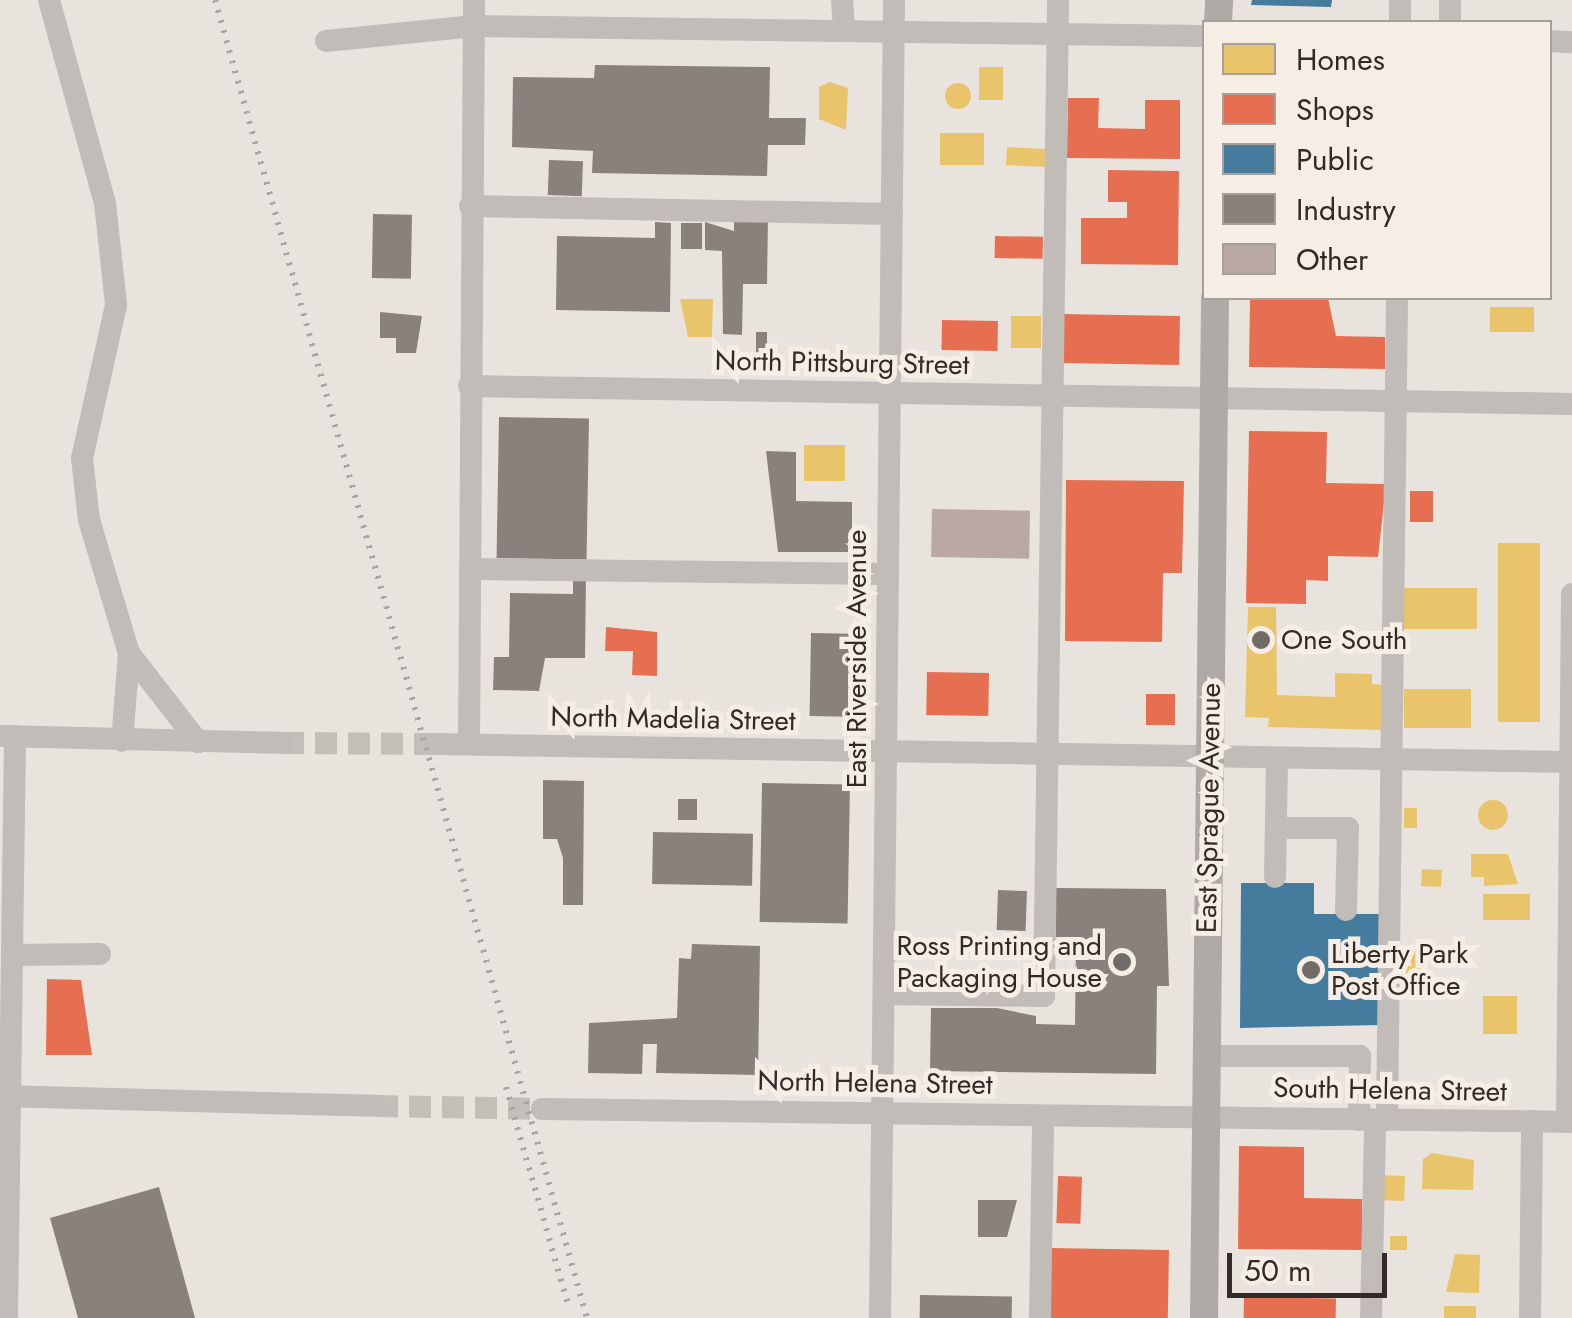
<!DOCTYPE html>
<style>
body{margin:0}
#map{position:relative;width:1572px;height:1318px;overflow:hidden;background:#e9e3de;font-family:Jost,sans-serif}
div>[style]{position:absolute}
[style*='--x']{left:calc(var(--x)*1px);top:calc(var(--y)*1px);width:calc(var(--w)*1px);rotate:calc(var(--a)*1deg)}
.homes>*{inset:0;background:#e9c46a;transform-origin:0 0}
.round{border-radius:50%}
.shops>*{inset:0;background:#e76f51;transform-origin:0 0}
.public>*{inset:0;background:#457b9d}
.industry>*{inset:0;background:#8a817c;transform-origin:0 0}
.building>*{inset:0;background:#baa8a2;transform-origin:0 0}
.minor-tunnel>*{height:22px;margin-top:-11px;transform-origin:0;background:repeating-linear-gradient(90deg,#c4beb9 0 22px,transparent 0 33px)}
.minor>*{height:22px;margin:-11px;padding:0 11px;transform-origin:11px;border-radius:11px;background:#c1bcb8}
.major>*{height:28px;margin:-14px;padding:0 14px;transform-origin:14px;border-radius:14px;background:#b0aaa7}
.rail>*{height:6px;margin-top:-3px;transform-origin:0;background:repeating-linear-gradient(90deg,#a9a5a2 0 2.5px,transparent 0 10.5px)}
.dots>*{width:28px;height:28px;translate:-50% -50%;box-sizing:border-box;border:5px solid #f6ede5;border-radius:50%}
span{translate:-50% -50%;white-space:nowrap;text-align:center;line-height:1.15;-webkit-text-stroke:10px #f6ede5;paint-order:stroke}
.street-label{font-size:28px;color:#312a27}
.poi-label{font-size:28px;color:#312a27}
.left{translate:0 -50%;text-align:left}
.right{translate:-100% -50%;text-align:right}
.legend{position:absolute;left:1202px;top:20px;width:350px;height:280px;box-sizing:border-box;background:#f6ede5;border:2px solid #a79f99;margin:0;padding:12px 18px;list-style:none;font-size:30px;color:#312a27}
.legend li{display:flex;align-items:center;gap:20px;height:50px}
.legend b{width:50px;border:2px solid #a79f99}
.scale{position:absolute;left:1227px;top:1253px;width:160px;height:45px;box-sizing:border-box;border:5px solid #312a27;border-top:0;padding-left:12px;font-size:30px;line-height:35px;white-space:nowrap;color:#312a27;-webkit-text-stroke:8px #f6ede5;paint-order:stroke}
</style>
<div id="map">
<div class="homes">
<i style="left:979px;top:67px;width:24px;height:33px"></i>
<i style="clip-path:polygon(830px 82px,848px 88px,846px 130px,819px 119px,819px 87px)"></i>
<i class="round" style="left:945px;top:83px;width:26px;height:26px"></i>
<i style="left:940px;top:133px;width:44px;height:32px"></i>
<i style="left:1007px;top:147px;width:41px;height:18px;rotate:3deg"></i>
<i style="clip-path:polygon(680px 299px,713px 299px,712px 337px,688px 337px)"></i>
<i style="left:1490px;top:307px;width:44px;height:25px"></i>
<i style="left:1011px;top:316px;width:30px;height:32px"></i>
<i style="left:804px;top:445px;width:41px;height:36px"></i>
<i style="left:1498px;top:543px;width:42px;height:179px"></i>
<i style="left:1404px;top:588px;width:73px;height:41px"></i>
<i style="clip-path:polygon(1248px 607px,1276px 607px,1277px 695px,1335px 697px,1335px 673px,1372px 674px,1372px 684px,1383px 685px,1382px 730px,1268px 727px,1269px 718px,1245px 717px)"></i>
<i style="left:1404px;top:689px;width:67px;height:39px"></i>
<i class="round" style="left:1478px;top:800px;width:30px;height:30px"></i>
<i style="left:1404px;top:808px;width:13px;height:20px"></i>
<i style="clip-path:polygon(1471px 854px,1508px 854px,1518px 884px,1484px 886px,1484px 877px,1471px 877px)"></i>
<i style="left:1422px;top:869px;width:20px;height:17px;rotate:3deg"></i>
<i style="left:1483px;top:894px;width:47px;height:26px"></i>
<i style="left:1401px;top:947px;width:24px;height:29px"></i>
<i style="left:1483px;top:996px;width:34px;height:38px"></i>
<i style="clip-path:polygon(1432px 1153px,1474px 1160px,1473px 1190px,1422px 1189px,1423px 1159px)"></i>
<i style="left:1379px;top:1175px;width:26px;height:25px;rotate:2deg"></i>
<i style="left:1407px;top:1236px;width:14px;height:17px;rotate:90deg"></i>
<i style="clip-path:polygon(1455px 1254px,1480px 1255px,1479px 1293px,1446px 1292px)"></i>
<i style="left:1444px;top:1306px;width:32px;height:12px"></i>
</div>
<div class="shops">
<i style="clip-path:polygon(1068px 98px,1099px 98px,1098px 128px,1145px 129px,1145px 100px,1180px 100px,1180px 159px,1067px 158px)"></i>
<i style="clip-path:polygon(1108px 170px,1179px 171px,1178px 265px,1081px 264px,1081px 218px,1127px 218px,1127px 202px,1108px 202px)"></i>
<i style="left:995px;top:236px;width:48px;height:22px;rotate:1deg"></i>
<i style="clip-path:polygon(1250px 298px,1328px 298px,1336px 336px,1385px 337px,1385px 369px,1249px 367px)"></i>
<i style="left:1061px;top:314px;width:119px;height:49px;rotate:1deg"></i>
<i style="left:942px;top:320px;width:56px;height:30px;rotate:1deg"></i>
<i style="clip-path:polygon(1249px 431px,1327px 432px,1326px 483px,1386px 484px,1378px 557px,1328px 556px,1328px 581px,1306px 580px,1306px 604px,1246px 603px)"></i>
<i style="clip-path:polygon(1066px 480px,1184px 481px,1182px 573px,1163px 573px,1162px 642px,1065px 641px)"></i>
<i style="left:1410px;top:491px;width:23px;height:31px"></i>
<i style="clip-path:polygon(606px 627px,657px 632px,657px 676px,632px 675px,633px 651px,605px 651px)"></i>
<i style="left:927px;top:672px;width:62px;height:43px;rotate:1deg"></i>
<i style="left:1146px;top:694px;width:29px;height:31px"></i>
<i style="clip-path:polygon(47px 979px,81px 980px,92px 1055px,46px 1055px)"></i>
<i style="clip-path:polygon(1239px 1146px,1304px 1147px,1304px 1198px,1362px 1199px,1362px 1250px,1238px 1249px)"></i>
<i style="left:1058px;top:1176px;width:24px;height:47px;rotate:2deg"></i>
<i style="left:1051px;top:1248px;width:118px;height:70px;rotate:1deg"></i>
<i style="left:1244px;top:1297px;width:92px;height:21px;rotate:1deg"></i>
</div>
<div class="public">
<i style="clip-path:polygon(1252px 0,1332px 0,1331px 7px,1251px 5px)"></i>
<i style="clip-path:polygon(1241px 883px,1314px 883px,1314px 914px,1382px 914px,1381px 1025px,1240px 1028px)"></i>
</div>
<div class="industry">
<i style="clip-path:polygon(595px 65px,770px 67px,769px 118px,806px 118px,805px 145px,768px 145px,767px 176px,592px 173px,593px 151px,512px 147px,513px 77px,594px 78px)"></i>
<i style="left:549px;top:160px;width:34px;height:35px;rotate:2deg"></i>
<i style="left:373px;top:214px;width:39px;height:64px;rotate:1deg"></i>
<i style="clip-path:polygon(734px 216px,768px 217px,767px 284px,743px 284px,742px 335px,723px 334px,722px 251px,705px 250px,705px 222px,734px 231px)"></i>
<i style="clip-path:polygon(655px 222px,671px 223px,670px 312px,556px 310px,557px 236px,655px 238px)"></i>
<i style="left:681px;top:223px;width:21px;height:26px"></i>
<i style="clip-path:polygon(380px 312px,422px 316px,416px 353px,396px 353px,396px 338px,380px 338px)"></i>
<i style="left:756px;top:332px;width:11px;height:21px"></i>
<i style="left:499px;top:417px;width:90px;height:141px;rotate:1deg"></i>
<i style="clip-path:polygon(766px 451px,796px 452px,796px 501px,852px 502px,852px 552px,778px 552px)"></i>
<i style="clip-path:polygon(573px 575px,586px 575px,585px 658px,545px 658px,539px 691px,493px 690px,494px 657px,509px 657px,510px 593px,573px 594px)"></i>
<i style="left:811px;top:633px;width:40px;height:83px;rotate:1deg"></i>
<i style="clip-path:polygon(543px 780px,584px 781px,583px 905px,563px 905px,563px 858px,557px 839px,543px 839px)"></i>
<i style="left:762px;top:783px;width:88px;height:139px;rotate:1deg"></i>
<i style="left:678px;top:799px;width:19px;height:21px"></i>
<i style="left:653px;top:832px;width:100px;height:52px;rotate:1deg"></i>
<i style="clip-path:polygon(1056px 888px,1166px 889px,1169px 986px,1157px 986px,1156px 1074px,930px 1071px,931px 1008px,997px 1008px,1036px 1016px,1036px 1024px,1075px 1025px,1076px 937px,1056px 937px)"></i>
<i style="left:998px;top:890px;width:29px;height:40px;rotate:2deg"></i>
<i style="clip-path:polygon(692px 944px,760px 946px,758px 1075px,656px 1073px,657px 1044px,643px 1044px,642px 1074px,588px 1073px,589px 1023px,677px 1018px,679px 958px,691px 959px)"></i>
<i style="clip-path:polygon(159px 1187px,195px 1318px,78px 1318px,50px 1218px)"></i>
<i style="clip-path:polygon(978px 1200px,1017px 1200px,1007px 1237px,978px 1237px)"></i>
<i style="left:920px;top:1295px;width:92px;height:23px;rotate:1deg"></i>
</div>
<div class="building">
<i style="left:932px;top:509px;width:98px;height:48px;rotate:1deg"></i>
</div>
<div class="minor-tunnel">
<i style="--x:282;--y:743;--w:153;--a:0.4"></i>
<i style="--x:376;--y:1106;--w:166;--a:1"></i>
</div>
<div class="minor">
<i style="--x:49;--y:0;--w:211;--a:74.6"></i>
<i style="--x:105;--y:203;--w:103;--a:83.8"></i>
<i style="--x:116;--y:305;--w:157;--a:102.5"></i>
<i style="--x:82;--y:458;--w:62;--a:83.6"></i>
<i style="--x:89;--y:520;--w:139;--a:73.3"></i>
<i style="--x:129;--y:653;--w:88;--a:94.5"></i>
<i style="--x:842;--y:0;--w:30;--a:86"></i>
<i style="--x:1400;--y:22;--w:22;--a:-90"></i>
<i style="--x:1450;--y:22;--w:22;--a:-90"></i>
<i style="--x:326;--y:41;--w:149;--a:-5.8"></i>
<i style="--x:474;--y:26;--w:730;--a:0.78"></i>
<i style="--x:1550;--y:41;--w:22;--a:3"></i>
<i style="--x:470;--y:206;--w:422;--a:1.1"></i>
<i style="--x:469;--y:386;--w:1103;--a:0.93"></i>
<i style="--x:471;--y:569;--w:416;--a:0.7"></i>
<i style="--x:129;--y:653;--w:113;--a:52.2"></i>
<i style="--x:1;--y:736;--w:281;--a:1.4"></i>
<i style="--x:435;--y:744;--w:1137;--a:0.91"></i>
<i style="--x:469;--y:744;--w:744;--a:-89.61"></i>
<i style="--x:1276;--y:828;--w:72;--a:0"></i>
<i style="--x:1348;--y:828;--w:82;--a:91.4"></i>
<i style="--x:1275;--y:877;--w:118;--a:-89"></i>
<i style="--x:12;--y:955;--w:88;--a:-0.7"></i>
<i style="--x:884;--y:994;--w:160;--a:0.7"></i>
<i style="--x:1044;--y:996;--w:996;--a:-89.19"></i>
<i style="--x:1207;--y:1056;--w:153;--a:0"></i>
<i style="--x:1360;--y:1056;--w:64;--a:90.9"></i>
<i style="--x:0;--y:1096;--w:376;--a:1.5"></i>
<i style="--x:542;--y:1109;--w:1030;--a:0.72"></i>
<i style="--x:1387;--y:1120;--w:822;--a:-89.3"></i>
<i style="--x:1567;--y:1122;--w:528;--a:-89.46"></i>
<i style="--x:7;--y:1318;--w:582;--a:-89.21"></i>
<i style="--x:880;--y:1318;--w:1318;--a:-89.39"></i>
<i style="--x:1040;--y:1318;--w:202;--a:-89.1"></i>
<i style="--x:1371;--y:1318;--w:198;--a:-88.8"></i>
<i style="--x:1530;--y:1318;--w:197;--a:-89.4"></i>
</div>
<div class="major">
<i style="--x:1218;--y:22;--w:22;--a:-87"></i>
<i style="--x:1204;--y:1318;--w:1020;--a:-89.38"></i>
</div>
<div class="rail">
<i style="--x:215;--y:0;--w:1369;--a:74.24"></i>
<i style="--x:506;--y:1087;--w:230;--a:74.1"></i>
</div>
<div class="dots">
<i style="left:1261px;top:640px;background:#716b67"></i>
<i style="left:1122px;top:962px;background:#716b67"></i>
<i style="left:1311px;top:970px;background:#716b67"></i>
</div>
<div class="street-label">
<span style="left:842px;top:363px;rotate:1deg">North Pittsburg Street</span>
<span style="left:857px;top:659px;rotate:-90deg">East Riverside Avenue</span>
<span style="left:673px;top:719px;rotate:1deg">North Madelia Street</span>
<span style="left:1209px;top:808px;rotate:-89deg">East Sprague Avenue</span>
<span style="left:875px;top:1083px;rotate:1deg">North Helena Street</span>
<span style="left:1390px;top:1090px;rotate:1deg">South Helena Street</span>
</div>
<div class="poi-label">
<span class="left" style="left:1281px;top:640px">One South</span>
<span class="right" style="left:1102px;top:962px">Ross Printing and<br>Packaging House</span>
<span class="left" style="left:1331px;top:970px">Liberty Park<br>Post Office</span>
</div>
<ul class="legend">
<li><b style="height:28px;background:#e9c46a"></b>Homes</li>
<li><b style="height:28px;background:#e76f51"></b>Shops</li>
<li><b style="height:28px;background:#457b9d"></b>Public</li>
<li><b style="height:28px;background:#8a817c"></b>Industry</li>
<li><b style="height:28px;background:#baa8a2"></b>Other</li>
</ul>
<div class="scale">50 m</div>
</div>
